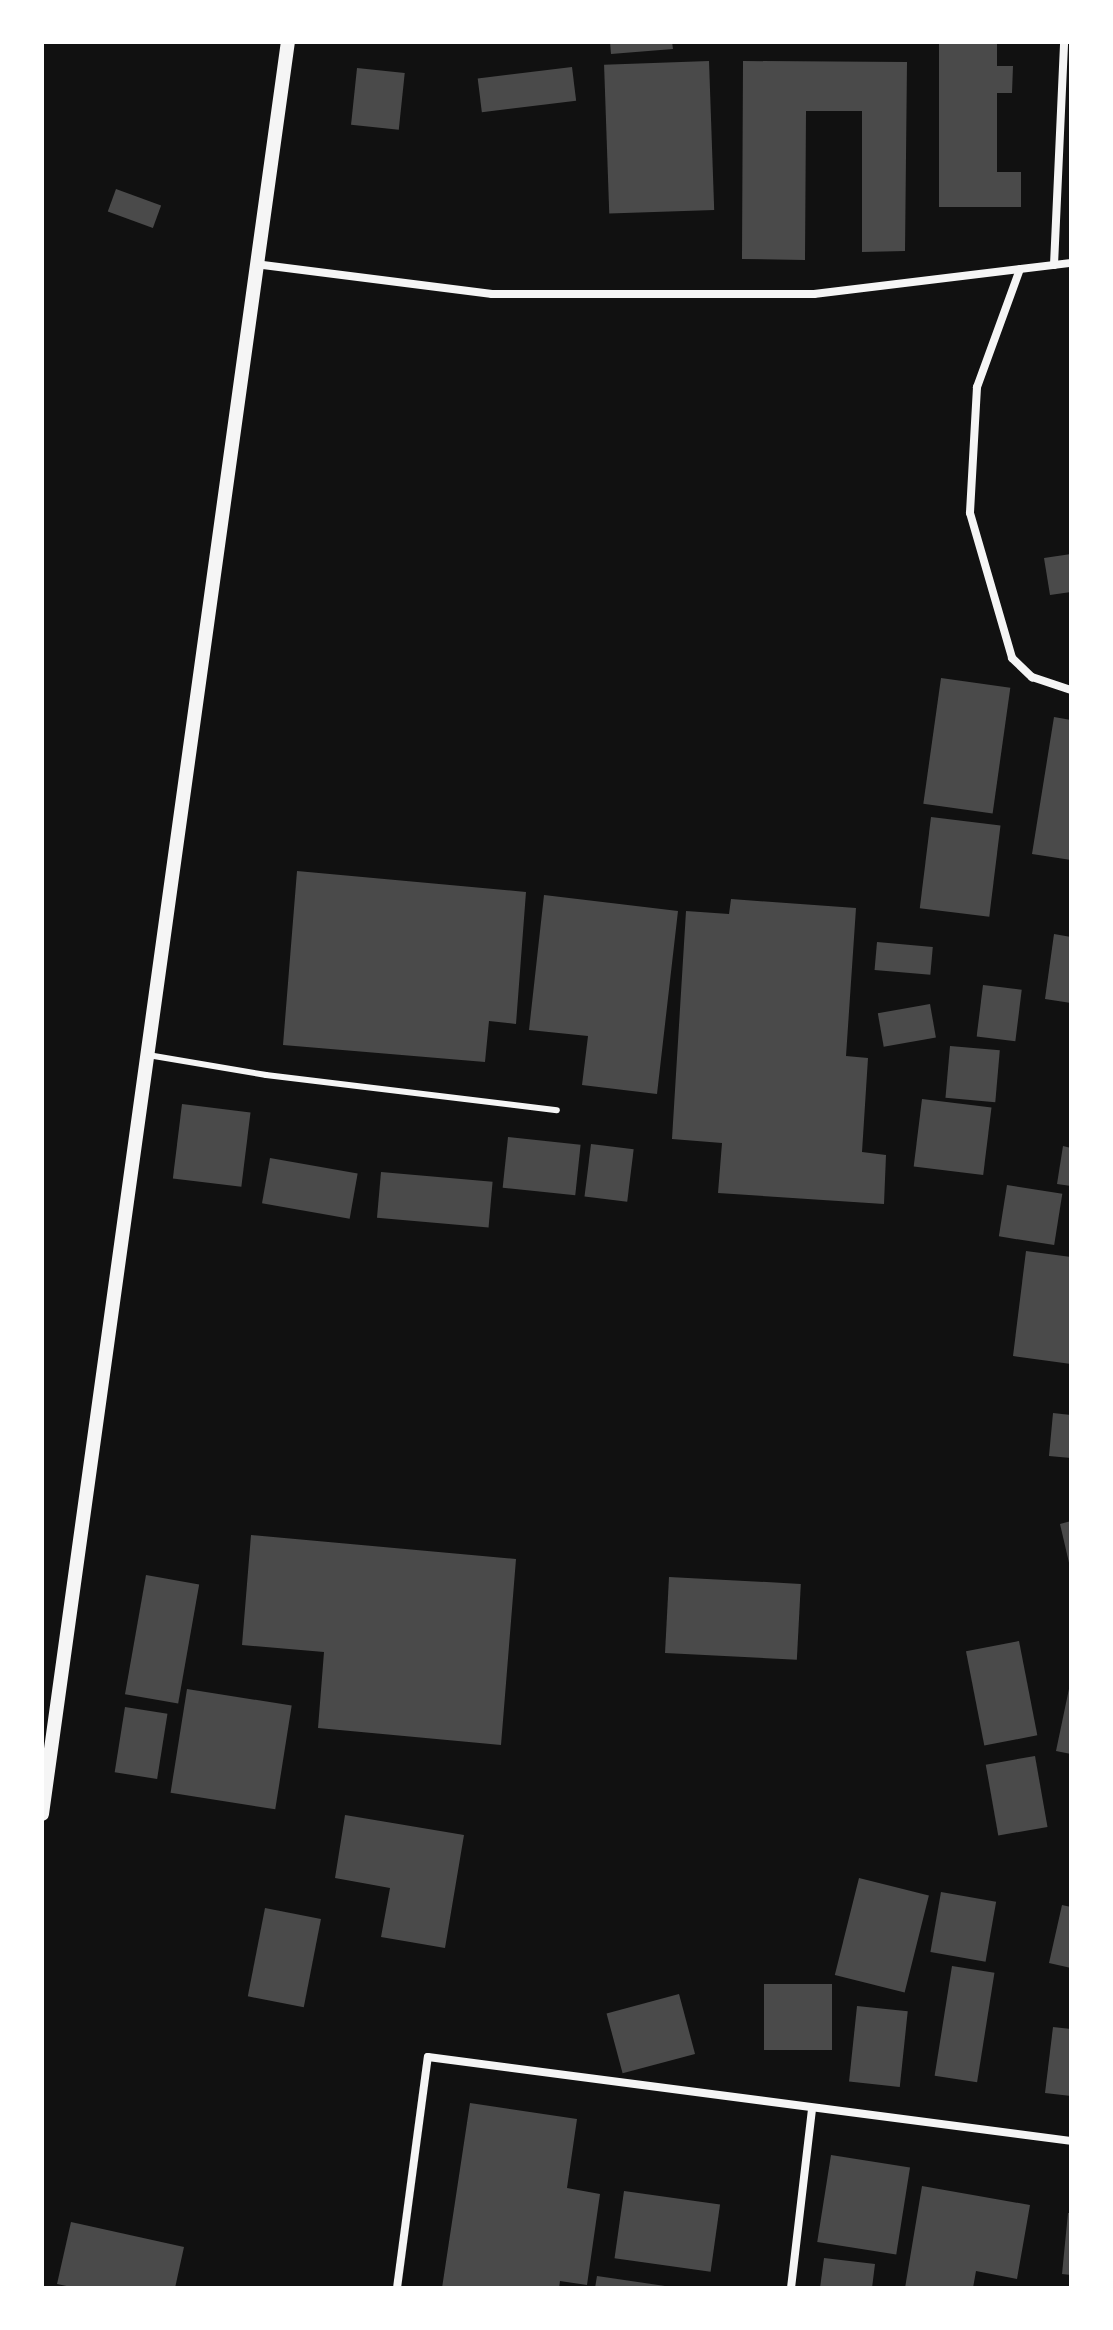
<!DOCTYPE html>
<style>
body{margin:0}
#map{position:relative;width:1113px;height:2330px;overflow:hidden;background:#111;font-family:Cabin,sans-serif}
div>[style]{position:absolute}
[style*='--x']{left:calc(var(--x)*1px);top:calc(var(--y)*1px);width:calc(var(--w)*1px);rotate:calc(var(--a)*1deg)}
.building>*{inset:0;background:#4a4a4a;transform-origin:0 0}
.service>*{height:6px;margin:-3px;padding:0 3px;transform-origin:3px;border-radius:3px;background:#f5f5f5}
.minor>*{height:8px;margin:-4px;padding:0 4px;transform-origin:4px;border-radius:4px;background:#f5f5f5}
.tertiary>*{height:14px;margin:-7px;padding:0 7px;transform-origin:7px;border-radius:7px;background:#f5f5f5}
span{translate:-50% -50%;white-space:nowrap;text-align:center;line-height:1.15;-webkit-text-stroke:6px #fff;paint-order:stroke}
.frame{position:absolute;inset:0;border:44px solid #fff;pointer-events:none}
</style>
<div id="map">
<div class="building">
<i style="clip-path:polygon(610px 42px,672px 42px,673px 49px,611px 54px)"></i>
<i style="clip-path:polygon(939px 42px,997px 42px,997px 66px,1013px 66px,1012px 93px,997px 93px,997px 172px,1021px 172px,1021px 207px,939px 207px)"></i>
<i style="left:709px;top:61px;width:149px;height:105px;rotate:88deg"></i>
<i style="clip-path:polygon(743px 61px,907px 62px,905px 251px,862px 252px,862px 111px,806px 111px,805px 260px,742px 259px)"></i>
<i style="left:572px;top:67px;width:34px;height:95px;rotate:83deg"></i>
<i style="left:357px;top:68px;width:48px;height:57px;rotate:6deg"></i>
<i style="left:116px;top:189px;width:48px;height:24px;rotate:20deg"></i>
<i style="clip-path:polygon(1071px 554px,1071px 592px,1050px 595px,1044px 558px)"></i>
<i style="left:941px;top:678px;width:70px;height:127px;rotate:8deg"></i>
<i style="clip-path:polygon(1054px 717px,1071px 720px,1071px 860px,1032px 854px)"></i>
<i style="left:931px;top:817px;width:70px;height:92px;rotate:7deg"></i>
<i style="clip-path:polygon(297px 871px,526px 892px,516px 1024px,489px 1021px,485px 1062px,283px 1045px)"></i>
<i style="clip-path:polygon(544px 895px,678px 911px,657px 1094px,582px 1085px,588px 1036px,529px 1030px)"></i>
<i style="clip-path:polygon(731px 899px,856px 908px,846px 1056px,868px 1058px,862px 1152px,886px 1155px,884px 1204px,718px 1193px,722px 1143px,672px 1139px,686px 911px,729px 914px)"></i>
<i style="clip-path:polygon(1054px 934px,1071px 937px,1071px 1003px,1045px 999px)"></i>
<i style="left:877px;top:942px;width:56px;height:28px;rotate:5deg"></i>
<i style="left:983px;top:985px;width:39px;height:52px;rotate:7deg"></i>
<i style="left:930px;top:1004px;width:34px;height:53px;rotate:80deg"></i>
<i style="left:950px;top:1046px;width:50px;height:52px;rotate:5deg"></i>
<i style="left:922px;top:1099px;width:70px;height:68px;rotate:7deg"></i>
<i style="left:182px;top:1104px;width:69px;height:75px;rotate:7deg"></i>
<i style="left:508px;top:1137px;width:73px;height:51px;rotate:6deg"></i>
<i style="left:591px;top:1144px;width:43px;height:53px;rotate:7deg"></i>
<i style="clip-path:polygon(1063px 1146px,1071px 1148px,1071px 1186px,1057px 1184px)"></i>
<i style="left:270px;top:1158px;width:89px;height:46px;rotate:10deg"></i>
<i style="left:381px;top:1172px;width:112px;height:46px;rotate:5deg"></i>
<i style="left:1007px;top:1185px;width:56px;height:52px;rotate:9deg"></i>
<i style="clip-path:polygon(1026px 1251px,1071px 1257px,1071px 1364px,1013px 1356px)"></i>
<i style="clip-path:polygon(1053px 1413px,1071px 1415px,1071px 1458px,1049px 1456px)"></i>
<i style="clip-path:polygon(1071px 1521px,1071px 1566px,1070px 1567px,1060px 1524px)"></i>
<i style="clip-path:polygon(251px 1535px,516px 1559px,501px 1745px,318px 1728px,324px 1652px,242px 1645px)"></i>
<i style="left:146px;top:1575px;width:54px;height:121px;rotate:10deg"></i>
<i style="left:669px;top:1577px;width:132px;height:76px;rotate:3deg"></i>
<i style="left:1019px;top:1641px;width:96px;height:54px;rotate:79deg"></i>
<i style="clip-path:polygon(1070px 1684px,1071px 1685px,1071px 1754px,1056px 1751px)"></i>
<i style="left:187px;top:1689px;width:106px;height:105px;rotate:9deg"></i>
<i style="left:125px;top:1707px;width:43px;height:66px;rotate:9deg"></i>
<i style="left:1035px;top:1756px;width:72px;height:50px;rotate:80deg"></i>
<i style="clip-path:polygon(345px 1815px,464px 1835px,445px 1948px,381px 1937px,390px 1888px,335px 1878px)"></i>
<i style="left:859px;top:1878px;width:72px;height:100px;rotate:14deg"></i>
<i style="left:941px;top:1892px;width:56px;height:61px;rotate:10deg"></i>
<i style="clip-path:polygon(1062px 1905px,1071px 1907px,1071px 1968px,1049px 1963px)"></i>
<i style="left:265px;top:1908px;width:57px;height:90px;rotate:11deg"></i>
<i style="left:952px;top:1966px;width:43px;height:111px;rotate:9deg"></i>
<i style="left:764px;top:1984px;width:68px;height:66px"></i>
<i style="left:679px;top:1994px;width:62px;height:75px;rotate:75deg"></i>
<i style="left:857px;top:2006px;width:51px;height:76px;rotate:6deg"></i>
<i style="clip-path:polygon(1053px 2027px,1071px 2029px,1071px 2096px,1045px 2093px)"></i>
<i style="clip-path:polygon(470px 2103px,577px 2119px,567px 2188px,600px 2194px,587px 2285px,560px 2281px,559px 2288px,442px 2288px)"></i>
<i style="left:831px;top:2155px;width:80px;height:88px;rotate:9deg"></i>
<i style="clip-path:polygon(922px 2186px,1030px 2205px,1017px 2279px,976px 2271px,973px 2288px,905px 2288px)"></i>
<i style="left:624px;top:2191px;width:97px;height:68px;rotate:8deg"></i>
<i style="clip-path:polygon(1068px 2213px,1071px 2213px,1071px 2275px,1062px 2274px)"></i>
<i style="clip-path:polygon(71px 2222px,184px 2247px,175px 2288px,76px 2288px,57px 2284px)"></i>
<i style="clip-path:polygon(824px 2258px,875px 2264px,872px 2288px,820px 2288px)"></i>
<i style="clip-path:polygon(597px 2276px,665px 2286px,665px 2288px,595px 2288px)"></i>
</div>
<div class="service">
<i style="--x:148;--y:1055;--w:120;--a:9.6"></i>
<i style="--x:266;--y:1075;--w:293;--a:6.9"></i>
</div>
<div class="minor">
<i style="--x:255;--y:264;--w:239;--a:7.2"></i>
<i style="--x:492;--y:294;--w:322;--a:0"></i>
<i style="--x:814;--y:294;--w:259;--a:-6.9"></i>
<i style="--x:1054;--y:265;--w:223;--a:-87.4"></i>
<i style="--x:1020;--y:269;--w:126;--a:110"></i>
<i style="--x:977;--y:387;--w:126;--a:93.2"></i>
<i style="--x:970;--y:513;--w:151;--a:73.8"></i>
<i style="--x:1012;--y:658;--w:28;--a:44"></i>
<i style="--x:1032;--y:677;--w:41;--a:18.4"></i>
<i style="--x:397;--y:2288;--w:233;--a:-82.4"></i>
<i style="--x:428;--y:2057;--w:648;--a:7.44"></i>
<i style="--x:791;--y:2288;--w:179;--a:-83.3"></i>
</div>
<div class="tertiary">
<i style="--x:42;--y:1814;--w:1789;--a:-82.1"></i>
</div>
<div class="frame"></div>
</div>
